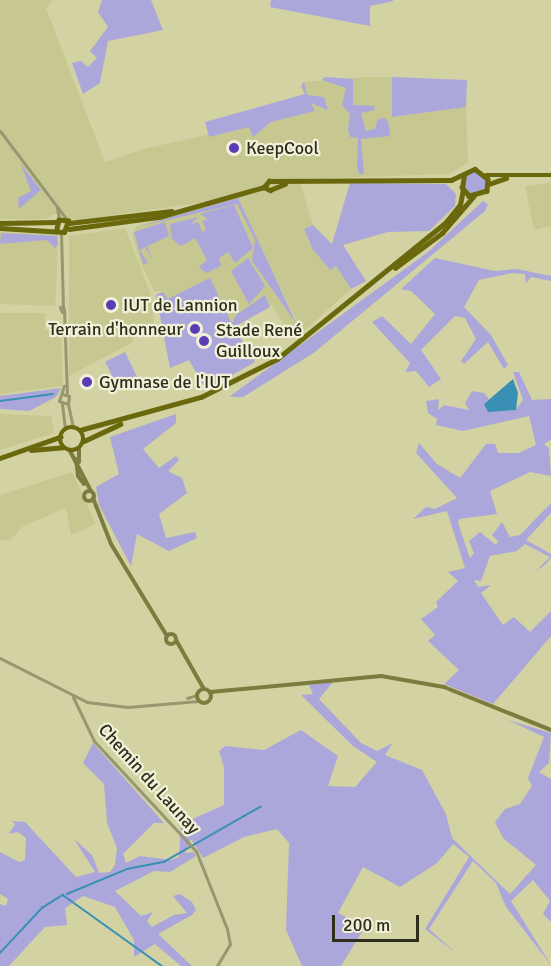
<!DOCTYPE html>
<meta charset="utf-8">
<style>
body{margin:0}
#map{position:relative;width:551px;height:966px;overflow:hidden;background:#d2d2a3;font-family:Signika,sans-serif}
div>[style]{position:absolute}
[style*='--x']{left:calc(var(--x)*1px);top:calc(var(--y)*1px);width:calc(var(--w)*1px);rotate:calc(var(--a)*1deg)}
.built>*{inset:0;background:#c7c891;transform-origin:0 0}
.green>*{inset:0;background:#aca7db;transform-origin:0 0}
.round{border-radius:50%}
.water>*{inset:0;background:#3990b4}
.stream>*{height:1.5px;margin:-0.75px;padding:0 0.75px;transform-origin:0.75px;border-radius:0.75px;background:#3990b4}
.tertiary>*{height:3px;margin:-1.5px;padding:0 1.5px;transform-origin:1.5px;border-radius:1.5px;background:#979770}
.secondary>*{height:4px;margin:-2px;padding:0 2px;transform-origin:2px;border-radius:2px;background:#7c7c3e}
.secondary>.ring{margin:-2px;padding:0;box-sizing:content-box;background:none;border:4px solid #7c7c3e;border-radius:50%}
.primary>*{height:4.5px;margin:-2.25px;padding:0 2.25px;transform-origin:2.25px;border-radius:2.25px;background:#69680c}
.primary>.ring{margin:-2.25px;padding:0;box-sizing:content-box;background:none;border:4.5px solid #69680c;border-radius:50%}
.dots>*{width:16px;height:16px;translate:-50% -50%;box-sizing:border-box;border:3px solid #f1f1da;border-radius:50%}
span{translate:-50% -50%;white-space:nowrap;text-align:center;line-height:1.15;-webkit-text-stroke:4.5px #f1f1da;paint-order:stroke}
.poi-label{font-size:18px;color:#2e2e1b}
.left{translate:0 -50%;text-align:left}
.right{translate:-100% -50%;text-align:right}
.street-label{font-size:18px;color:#2e2e1b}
.scale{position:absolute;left:332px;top:915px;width:87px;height:27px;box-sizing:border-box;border:3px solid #2e2e1b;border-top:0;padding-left:8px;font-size:18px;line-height:21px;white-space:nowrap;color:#2e2e1b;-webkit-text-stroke:4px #f1f1da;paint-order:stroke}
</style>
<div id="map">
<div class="built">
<i style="clip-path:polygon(0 0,53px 0,46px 8px,105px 162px,143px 149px,315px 111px,301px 86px,304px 82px,364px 77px,392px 77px,393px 117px,466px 107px,468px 162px,449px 174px,299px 179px,313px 225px,304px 230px,310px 245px,329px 269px,336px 266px,351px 289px,302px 333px,264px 253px,299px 330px,291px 335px,272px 305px,234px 327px,159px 306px,156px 295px,163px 291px,154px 291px,139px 258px,132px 235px,137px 226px,235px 198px,78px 220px,52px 214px,47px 219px,0 219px)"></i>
<i style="clip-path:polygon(551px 183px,551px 226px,534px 230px,525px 186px)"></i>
<i style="clip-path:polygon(125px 228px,150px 292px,155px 329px,136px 329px,133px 342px,69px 376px,69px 236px)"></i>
<i style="left:0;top:232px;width:58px;height:72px;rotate:2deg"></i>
<i style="clip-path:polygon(0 313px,45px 313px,45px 330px,61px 331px,63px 386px,0 394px)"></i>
<i style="clip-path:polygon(0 414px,51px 416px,54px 433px,0 450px)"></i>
<i style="clip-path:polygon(72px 472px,96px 524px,71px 535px,66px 508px,22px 527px,11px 540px,0 540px,0 495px)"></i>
</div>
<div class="green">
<i style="clip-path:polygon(102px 0,151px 0,163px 30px,108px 41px,100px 83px,83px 94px,72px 63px,81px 61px,88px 67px,97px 58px,90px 51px,108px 27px,98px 12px)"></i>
<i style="clip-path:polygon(271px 0,393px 0,393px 1px,370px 6px,370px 26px,270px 7px)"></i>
<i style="clip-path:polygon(325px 77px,353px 79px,353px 105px,374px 106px,375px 110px,361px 113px,366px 131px,375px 129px,378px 119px,385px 118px,389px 124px,390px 136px,361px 139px,364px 174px,359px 174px,357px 167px,358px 138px,350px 137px,348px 129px,350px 114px,342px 105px,346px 88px,322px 80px)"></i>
<i style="clip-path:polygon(392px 77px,467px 80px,466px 107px,392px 117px)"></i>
<i style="clip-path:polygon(304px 82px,307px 95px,324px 97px,328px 110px,311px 103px,315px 111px,271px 122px,253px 137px,249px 127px,209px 137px,205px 122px,305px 94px,301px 86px)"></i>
<i style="clip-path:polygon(21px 164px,41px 190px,19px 209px,18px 198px,31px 191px)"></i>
<i class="round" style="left:464px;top:172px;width:22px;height:22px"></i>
<i style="clip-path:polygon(350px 183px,446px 184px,456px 194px,455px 206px,429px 231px,388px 232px,343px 245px,366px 281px,351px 289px,336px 266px,330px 270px,312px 248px,304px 229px,313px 225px,332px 244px)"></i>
<i style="clip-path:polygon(238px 198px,269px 264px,296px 323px,252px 261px,255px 240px,237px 204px,137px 227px)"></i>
<i style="clip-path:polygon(483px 201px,488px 204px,485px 211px,315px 352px,243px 397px,229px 397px,428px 252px)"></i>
<i style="clip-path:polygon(234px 205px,253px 248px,235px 263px,228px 252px,219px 258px,221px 266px,206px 273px,199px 267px,207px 260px,195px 238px,181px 246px,172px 239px,170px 224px,198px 217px,191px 224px,198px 222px,203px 233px,206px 228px,202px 221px,208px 219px,200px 214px)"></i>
<i style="clip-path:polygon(165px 222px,169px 236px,147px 246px,152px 259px,145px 247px,140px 250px,148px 263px,143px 264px,134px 232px)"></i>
<i style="clip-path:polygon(1px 233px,57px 236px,58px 244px,55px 248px,47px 240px,0 244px)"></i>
<i style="clip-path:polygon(248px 258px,265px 286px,249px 304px,231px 271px)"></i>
<i style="clip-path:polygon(435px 258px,495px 271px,517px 269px,551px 276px,551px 281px,531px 277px,526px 283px,525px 274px,512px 273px,479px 280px,464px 307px,491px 335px,508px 365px,504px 369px,488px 342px,464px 364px,461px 361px,476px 339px,465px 318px,455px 316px,421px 350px,441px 379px,429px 387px,416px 371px,405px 372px,410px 363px,372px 322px,382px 316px,411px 344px,435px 314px,411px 291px,401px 289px)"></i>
<i style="clip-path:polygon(210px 278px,232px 324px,236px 315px,265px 295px,270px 307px,234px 327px,255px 362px,206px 390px,189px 360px,170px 368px,156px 295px,163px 292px,168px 299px)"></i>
<i style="left:125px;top:352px;width:30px;height:22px;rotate:64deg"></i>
<i style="clip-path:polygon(513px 372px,519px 372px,532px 400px,551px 399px,551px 440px,544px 444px,549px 448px,551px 476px,530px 472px,490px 491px,497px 514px,459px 519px,458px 523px,470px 558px,474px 553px,469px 541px,480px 532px,496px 545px,498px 541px,492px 535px,502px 522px,510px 537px,520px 535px,551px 503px,551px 513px,526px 540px,551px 554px,551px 558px,546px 564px,535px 572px,550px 557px,525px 544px,517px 551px,490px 556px,481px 581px,474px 580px,478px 587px,491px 585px,481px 593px,503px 625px,514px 617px,530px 632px,551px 611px,551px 636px,493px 704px,444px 684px,459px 670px,428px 641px,435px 635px,421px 619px,438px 607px,436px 602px,458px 581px,448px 572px,465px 568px,447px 511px,413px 519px,426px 507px,435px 509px,457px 498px,416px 453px,419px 443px,437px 464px,460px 478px,486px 444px,495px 444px,498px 453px,519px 453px,536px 445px,529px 416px,463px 431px,436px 425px,437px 419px,428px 413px,426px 401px,439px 399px,438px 410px,444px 405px,469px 410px,465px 403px,472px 391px,484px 393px,489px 399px,484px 404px,492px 411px,515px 410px,523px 400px)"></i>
<i style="clip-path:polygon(61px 388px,56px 397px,29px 411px,0 409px,0 396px)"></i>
<i style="clip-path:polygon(176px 414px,176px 423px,143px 449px,159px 468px,176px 456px,179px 460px,168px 471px,182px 478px,187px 493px,159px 514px,166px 538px,195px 532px,197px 538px,169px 551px,137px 534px,131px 566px,99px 505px,96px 487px,119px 474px,110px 437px)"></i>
<i style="clip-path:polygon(333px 682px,319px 699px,361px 743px,377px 751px,393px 743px,385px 755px,422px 770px,446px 814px,452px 838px,510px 894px,536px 865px,503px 838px,495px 822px,505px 809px,520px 804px,532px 786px,528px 778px,544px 737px,508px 720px,551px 733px,549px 763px,539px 772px,551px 779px,551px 922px,543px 914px,550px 901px,533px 880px,511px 901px,551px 965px,506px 907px,496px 883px,473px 861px,429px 929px,457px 954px,425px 929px,469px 857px,453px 844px,437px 863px,400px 887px,363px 867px,338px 913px,365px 927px,341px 966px,302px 966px,286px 930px,289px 843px,277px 829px,244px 837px,203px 858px,191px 839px,185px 853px,194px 852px,196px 856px,170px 872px,154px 871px,115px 891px,141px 916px,153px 912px,147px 921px,152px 927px,174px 915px,187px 913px,173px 896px,180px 894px,192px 902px,196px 910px,192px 915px,158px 934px,192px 966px,181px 966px,155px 944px,134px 957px,134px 940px,115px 907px,83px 896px,65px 908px,67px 925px,45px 927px,9px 966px,0 966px,0 904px,6px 906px,8px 899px,0 894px,0 852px,19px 862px,25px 860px,26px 838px,18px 832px,9px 834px,15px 824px,12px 821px,25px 822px,76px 877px,95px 872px,74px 839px,92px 855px,99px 873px,110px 872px,115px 865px,117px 848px,107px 823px,104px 784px,83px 763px,93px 743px,164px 823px,154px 823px,123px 854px,126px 863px,140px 856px,171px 860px,179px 857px,181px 824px,224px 805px,224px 767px,219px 751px,225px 746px,264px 750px,301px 730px,338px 756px,328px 786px,355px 787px,377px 762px,353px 746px,301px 695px,313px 694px,309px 685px)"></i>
</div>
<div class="water">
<i style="clip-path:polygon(513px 379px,518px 393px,516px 410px,488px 412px,484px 404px)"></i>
</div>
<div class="stream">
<i style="--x:0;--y:401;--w:53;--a:-7.5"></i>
<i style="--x:67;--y:894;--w:65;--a:-22.6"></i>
<i style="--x:127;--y:869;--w:38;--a:-11"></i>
<i style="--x:164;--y:862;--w:111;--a:-29.8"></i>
<i style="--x:0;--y:953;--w:62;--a:-47"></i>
<i style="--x:42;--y:908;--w:25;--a:-32"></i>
<i style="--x:63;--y:895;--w:122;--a:35.6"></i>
</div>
<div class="tertiary">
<i style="--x:0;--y:131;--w:111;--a:53"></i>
<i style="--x:57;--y:207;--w:13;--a:81"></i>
<i style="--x:61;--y:232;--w:75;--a:88.5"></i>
<i style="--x:62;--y:312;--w:5;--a:-112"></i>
<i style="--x:60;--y:307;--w:4;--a:27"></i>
<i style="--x:64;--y:309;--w:85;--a:88"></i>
<i style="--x:62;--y:394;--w:7;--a:16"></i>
<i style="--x:69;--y:396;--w:8;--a:97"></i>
<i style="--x:68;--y:404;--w:9;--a:-162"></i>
<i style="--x:59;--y:401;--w:16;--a:-72"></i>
<i style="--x:62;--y:404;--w:25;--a:83"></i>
<i style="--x:68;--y:404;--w:24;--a:78"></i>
<i style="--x:0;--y:658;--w:97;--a:26.8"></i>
<i style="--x:87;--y:702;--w:41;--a:7"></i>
<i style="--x:128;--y:707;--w:70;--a:-4.9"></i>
<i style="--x:73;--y:697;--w:49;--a:64.5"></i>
<i style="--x:94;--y:741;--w:150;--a:47.2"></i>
<i style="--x:196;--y:851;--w:84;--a:68.3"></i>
<i style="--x:227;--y:929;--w:15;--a:79"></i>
<i style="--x:230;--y:944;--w:26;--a:121"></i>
<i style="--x:187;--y:698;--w:10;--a:-17"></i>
</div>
<div class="secondary">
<i style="--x:70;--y:451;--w:45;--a:62.3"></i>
<i style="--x:76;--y:459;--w:17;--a:83"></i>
<i style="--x:78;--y:476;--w:10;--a:53"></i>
<i style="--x:79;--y:462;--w:14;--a:-90"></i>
<i class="ring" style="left:84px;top:491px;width:6px;height:6px"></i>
<i style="--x:93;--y:498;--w:49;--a:68.6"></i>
<i style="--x:111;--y:544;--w:108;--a:58.7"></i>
<i class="ring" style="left:166px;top:634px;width:6px;height:6px"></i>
<i style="--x:176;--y:640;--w:56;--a:60.3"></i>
<i class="ring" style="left:197px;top:689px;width:10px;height:10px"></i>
<i style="--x:210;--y:692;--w:172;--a:-5.3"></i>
<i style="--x:381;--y:676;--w:64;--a:9.9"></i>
<i style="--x:444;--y:687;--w:115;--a:21.9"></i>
</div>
<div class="primary">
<i style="--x:486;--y:175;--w:65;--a:0"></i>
<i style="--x:489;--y:184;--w:18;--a:-19"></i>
<i style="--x:264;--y:187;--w:7;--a:27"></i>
<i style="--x:270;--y:190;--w:16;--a:-22"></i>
<i style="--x:0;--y:223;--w:57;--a:-1"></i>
<i style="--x:69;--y:223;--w:103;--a:-6.7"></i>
<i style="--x:0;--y:228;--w:64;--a:3.6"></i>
<i style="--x:64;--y:232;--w:12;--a:-70"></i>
<i style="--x:68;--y:221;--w:9;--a:-174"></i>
<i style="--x:59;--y:220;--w:9;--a:103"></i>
<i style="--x:69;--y:229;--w:91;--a:-7.6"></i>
<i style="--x:159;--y:217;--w:109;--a:-15.9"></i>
<i style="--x:264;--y:187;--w:8;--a:-50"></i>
<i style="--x:269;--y:181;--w:182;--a:-0.3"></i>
<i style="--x:451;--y:180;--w:26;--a:-25"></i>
<i style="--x:475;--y:169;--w:16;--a:38"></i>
<i style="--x:488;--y:179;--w:12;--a:95"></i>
<i style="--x:487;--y:191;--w:19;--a:164"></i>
<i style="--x:469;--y:196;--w:11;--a:-131"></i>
<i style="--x:462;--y:188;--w:13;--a:-81"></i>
<i style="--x:395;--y:268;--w:59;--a:-36.7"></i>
<i style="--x:442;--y:233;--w:48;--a:-49.3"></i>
<i class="ring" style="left:60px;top:427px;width:19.5px;height:19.5px"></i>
<i style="--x:80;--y:430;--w:125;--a:-15.3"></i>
<i style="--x:201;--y:397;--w:85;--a:-26.6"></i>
<i style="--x:277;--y:359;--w:218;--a:-39"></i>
<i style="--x:446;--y:222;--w:22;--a:-51"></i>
<i style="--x:460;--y:205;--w:16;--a:-79"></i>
<i style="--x:84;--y:441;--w:40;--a:-25"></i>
<i style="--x:31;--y:450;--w:32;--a:-5"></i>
<i style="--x:0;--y:458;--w:64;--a:-19.3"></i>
</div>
<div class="dots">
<i style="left:234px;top:148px;background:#5a3cb4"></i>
<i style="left:111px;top:305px;background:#5a3cb4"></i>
<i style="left:195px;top:329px;background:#5a3cb4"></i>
<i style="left:204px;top:341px;background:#5a3cb4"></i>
<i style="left:87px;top:382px;background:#5a3cb4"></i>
</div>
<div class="poi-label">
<span class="left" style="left:246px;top:148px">KeepCool</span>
<span class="left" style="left:123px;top:305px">IUT de Lannion</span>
<span class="right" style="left:183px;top:329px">Terrain d'honneur</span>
<span class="left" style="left:216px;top:341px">Stade René<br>Guilloux</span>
<span class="left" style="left:99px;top:382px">Gymnase de l'IUT</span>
</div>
<div class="street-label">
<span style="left:149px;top:779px;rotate:48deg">Chemin du Launay</span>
</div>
<div class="scale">200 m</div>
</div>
